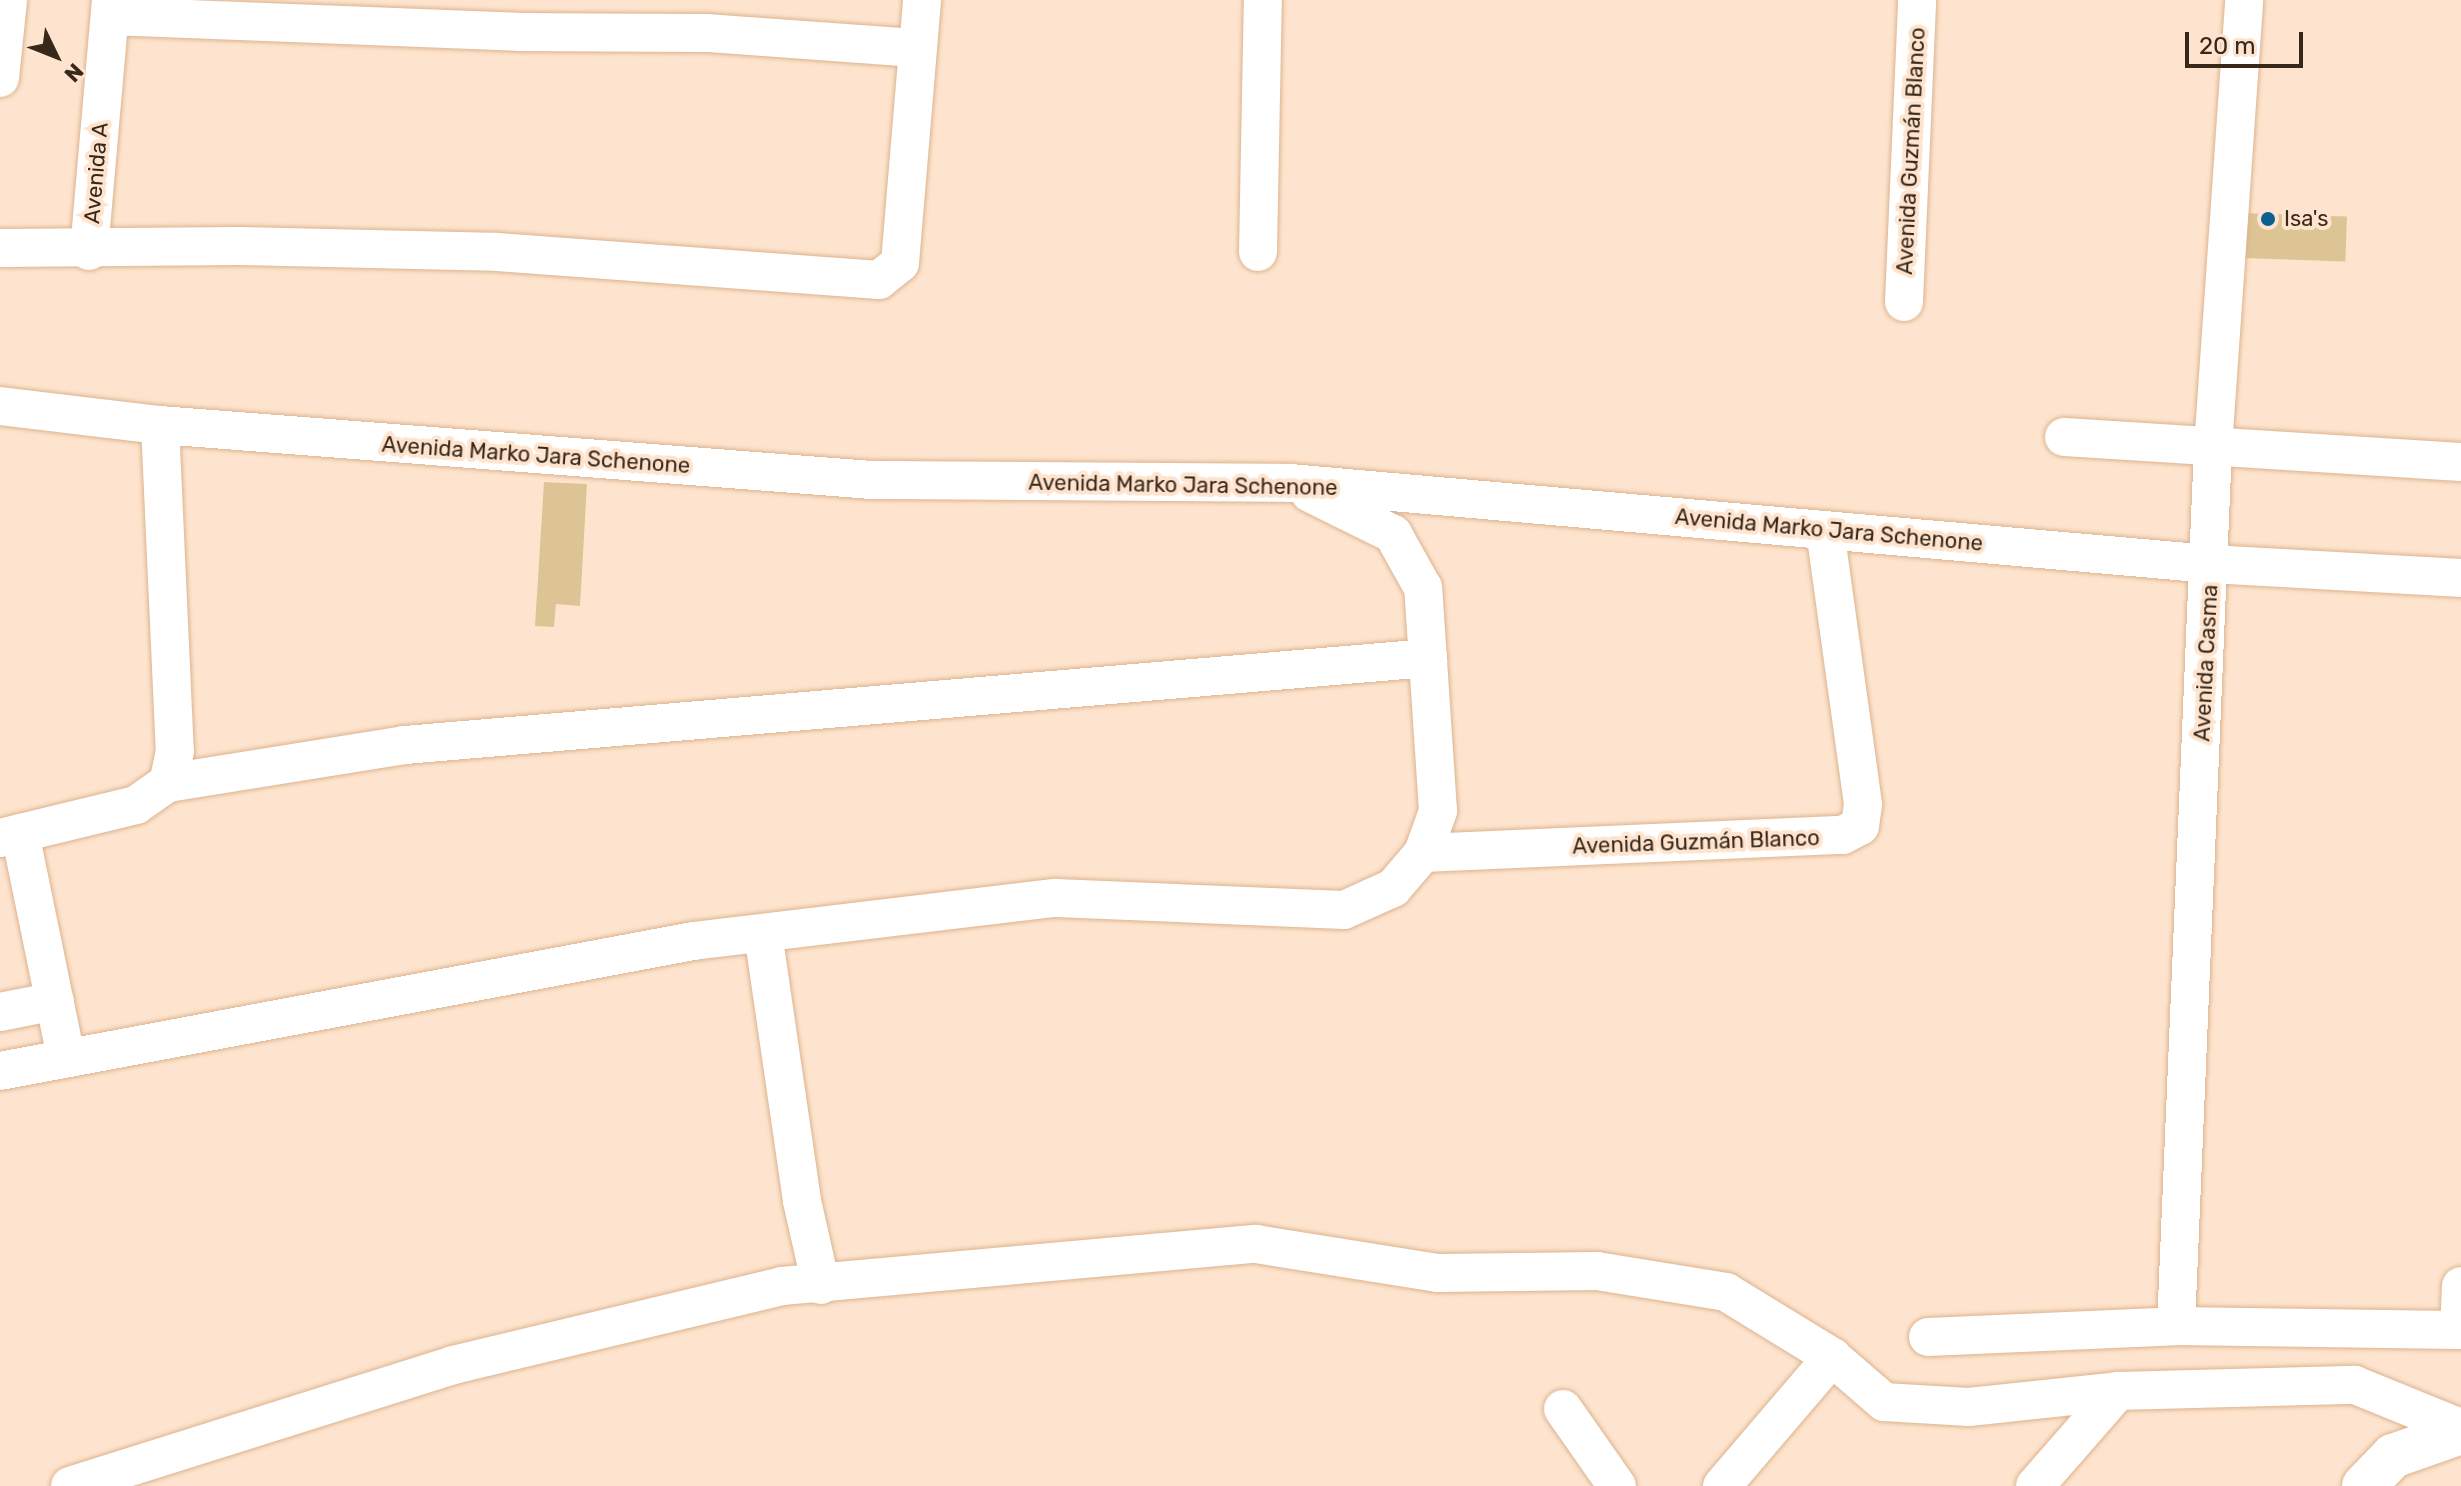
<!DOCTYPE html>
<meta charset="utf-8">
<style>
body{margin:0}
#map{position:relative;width:2461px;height:1486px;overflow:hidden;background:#fee4ce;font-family:Rubik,sans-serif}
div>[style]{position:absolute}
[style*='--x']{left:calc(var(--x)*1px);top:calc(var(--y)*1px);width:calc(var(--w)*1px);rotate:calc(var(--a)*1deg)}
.building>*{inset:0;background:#ddc494;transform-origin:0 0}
.roads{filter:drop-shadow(0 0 2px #dcb38f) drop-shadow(0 0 2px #dcb38f)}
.street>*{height:38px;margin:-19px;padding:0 19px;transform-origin:19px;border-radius:19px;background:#fff}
.secondary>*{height:44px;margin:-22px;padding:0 22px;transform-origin:22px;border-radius:22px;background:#fff}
.dots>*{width:22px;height:22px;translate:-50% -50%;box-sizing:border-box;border:4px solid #fee4ce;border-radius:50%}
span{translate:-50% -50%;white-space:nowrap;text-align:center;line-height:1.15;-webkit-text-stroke:8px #fee4ce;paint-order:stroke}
.street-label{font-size:22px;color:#38281a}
.poi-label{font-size:22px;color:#38281a}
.left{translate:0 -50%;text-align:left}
.north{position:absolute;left:16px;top:16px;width:80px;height:80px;-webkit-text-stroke:6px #fee4ce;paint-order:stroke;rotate:133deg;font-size:22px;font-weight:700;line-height:32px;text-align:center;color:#38281a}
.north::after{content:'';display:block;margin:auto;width:28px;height:36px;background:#38281a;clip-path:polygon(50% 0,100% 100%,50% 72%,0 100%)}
.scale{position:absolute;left:2185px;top:32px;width:118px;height:36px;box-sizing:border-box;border:4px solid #38281a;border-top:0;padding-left:10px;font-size:24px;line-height:28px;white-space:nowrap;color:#38281a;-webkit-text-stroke:6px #fee4ce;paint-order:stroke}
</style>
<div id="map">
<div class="building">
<i style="left:2244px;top:213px;width:103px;height:45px;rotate:2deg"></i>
<i style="clip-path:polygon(544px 482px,587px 484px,580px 606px,556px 604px,554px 627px,535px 626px)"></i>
</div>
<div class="roads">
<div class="street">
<i style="--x:110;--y:16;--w:408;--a:2.2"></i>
<i style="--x:518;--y:32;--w:189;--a:0.3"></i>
<i style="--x:707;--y:33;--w:211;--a:4.1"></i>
<i style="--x:0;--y:78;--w:78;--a:-84.1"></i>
<i style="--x:0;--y:248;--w:240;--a:-0.5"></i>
<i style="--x:240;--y:246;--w:257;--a:1.3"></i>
<i style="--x:497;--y:252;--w:383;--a:4.2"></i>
<i style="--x:879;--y:280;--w:27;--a:-39"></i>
<i style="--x:900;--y:263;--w:264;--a:-85.2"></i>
<i style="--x:89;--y:251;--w:252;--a:-85"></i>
<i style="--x:1258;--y:252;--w:252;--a:-88.9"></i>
<i style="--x:1904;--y:302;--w:302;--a:-87.5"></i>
<i style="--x:0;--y:406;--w:161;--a:6.8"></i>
<i style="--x:160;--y:425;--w:713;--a:4.42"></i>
<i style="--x:871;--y:480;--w:419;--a:0.4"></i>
<i style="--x:1290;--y:483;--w:925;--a:5.03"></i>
<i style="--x:2211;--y:564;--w:250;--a:3.2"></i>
<i style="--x:160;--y:425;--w:326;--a:87.4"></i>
<i style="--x:175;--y:751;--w:33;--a:102"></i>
<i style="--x:2064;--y:437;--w:398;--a:3.6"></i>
<i style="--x:20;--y:833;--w:230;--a:78.4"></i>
<i style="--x:0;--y:838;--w:140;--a:-13.6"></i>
<i style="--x:136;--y:805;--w:39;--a:-35"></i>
<i style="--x:168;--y:783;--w:240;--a:-9.1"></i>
<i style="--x:405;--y:745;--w:1027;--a:-4.86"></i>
<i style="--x:1423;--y:853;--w:420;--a:-2.5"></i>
<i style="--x:1843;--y:835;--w:19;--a:-28"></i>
<i style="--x:1860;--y:826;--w:22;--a:-82"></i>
<i style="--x:1863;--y:804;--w:276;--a:-97.9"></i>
<i style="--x:763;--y:933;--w:271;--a:81.7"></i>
<i style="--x:802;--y:1201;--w:86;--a:77.3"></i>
<i style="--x:0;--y:1012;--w:56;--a:-11.3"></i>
<i style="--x:0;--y:1071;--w:705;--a:-10.62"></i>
<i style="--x:693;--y:941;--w:366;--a:-6.8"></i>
<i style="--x:1056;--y:898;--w:288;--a:2.4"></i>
<i style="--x:1344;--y:910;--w:54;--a:-24.2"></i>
<i style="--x:1393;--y:888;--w:46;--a:-49.4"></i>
<i style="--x:1423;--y:853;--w:45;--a:-70.3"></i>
<i style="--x:1438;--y:811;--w:224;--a:-93.8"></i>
<i style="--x:1423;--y:588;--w:62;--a:-119.1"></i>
<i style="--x:1393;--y:534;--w:93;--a:-153.7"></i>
<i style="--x:2176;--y:1326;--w:880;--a:-87.59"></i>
<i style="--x:2213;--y:447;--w:448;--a:-86"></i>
<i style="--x:2459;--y:1330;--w:44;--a:-87.4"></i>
<i style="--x:1928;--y:1337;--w:248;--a:-2.5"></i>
<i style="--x:2176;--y:1326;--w:285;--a:0.8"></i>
<i style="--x:1563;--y:1409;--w:94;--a:55"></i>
<i style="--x:70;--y:1486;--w:402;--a:-17.5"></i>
<i style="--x:453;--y:1365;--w:338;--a:-13.5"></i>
<i style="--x:782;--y:1286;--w:476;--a:-5.1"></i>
<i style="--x:1256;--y:1244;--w:184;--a:9.1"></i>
<i style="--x:1438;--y:1273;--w:159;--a:-0.7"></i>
<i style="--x:1597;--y:1271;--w:131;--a:9.2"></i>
<i style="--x:1726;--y:1292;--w:124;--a:31.5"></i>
<i style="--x:1832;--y:1357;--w:69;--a:40.9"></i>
<i style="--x:1884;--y:1402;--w:85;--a:3.4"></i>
<i style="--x:1969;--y:1407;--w:150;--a:-6.1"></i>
<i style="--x:2118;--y:1391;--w:237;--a:-1.5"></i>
<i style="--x:2355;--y:1385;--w:114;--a:22.1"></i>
<i style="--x:1722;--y:1486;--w:170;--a:-49.5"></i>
<i style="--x:2035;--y:1486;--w:126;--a:-48.9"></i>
</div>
<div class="secondary">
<i style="--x:2364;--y:1486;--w:42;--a:-46"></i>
<i style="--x:2393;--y:1456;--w:72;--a:-19.4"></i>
</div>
</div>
<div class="dots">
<i style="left:2268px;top:219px;background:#0b5f91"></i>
</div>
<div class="street-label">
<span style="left:1911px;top:151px;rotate:-87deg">Avenida Guzmán Blanco</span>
<span style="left:96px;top:173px;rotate:-85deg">Avenida A</span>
<span style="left:536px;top:455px;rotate:4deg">Avenida Marko Jara Schenone</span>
<span style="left:1183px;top:485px;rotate:1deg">Avenida Marko Jara Schenone</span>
<span style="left:1829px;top:530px;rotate:5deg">Avenida Marko Jara Schenone</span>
<span style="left:2206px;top:663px;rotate:-87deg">Avenida Casma</span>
<span style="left:1696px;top:842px;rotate:-2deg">Avenida Guzmán Blanco</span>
</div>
<div class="poi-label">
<span class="left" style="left:2284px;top:219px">Isa's</span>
</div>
<div class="north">N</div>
<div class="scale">20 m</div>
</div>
